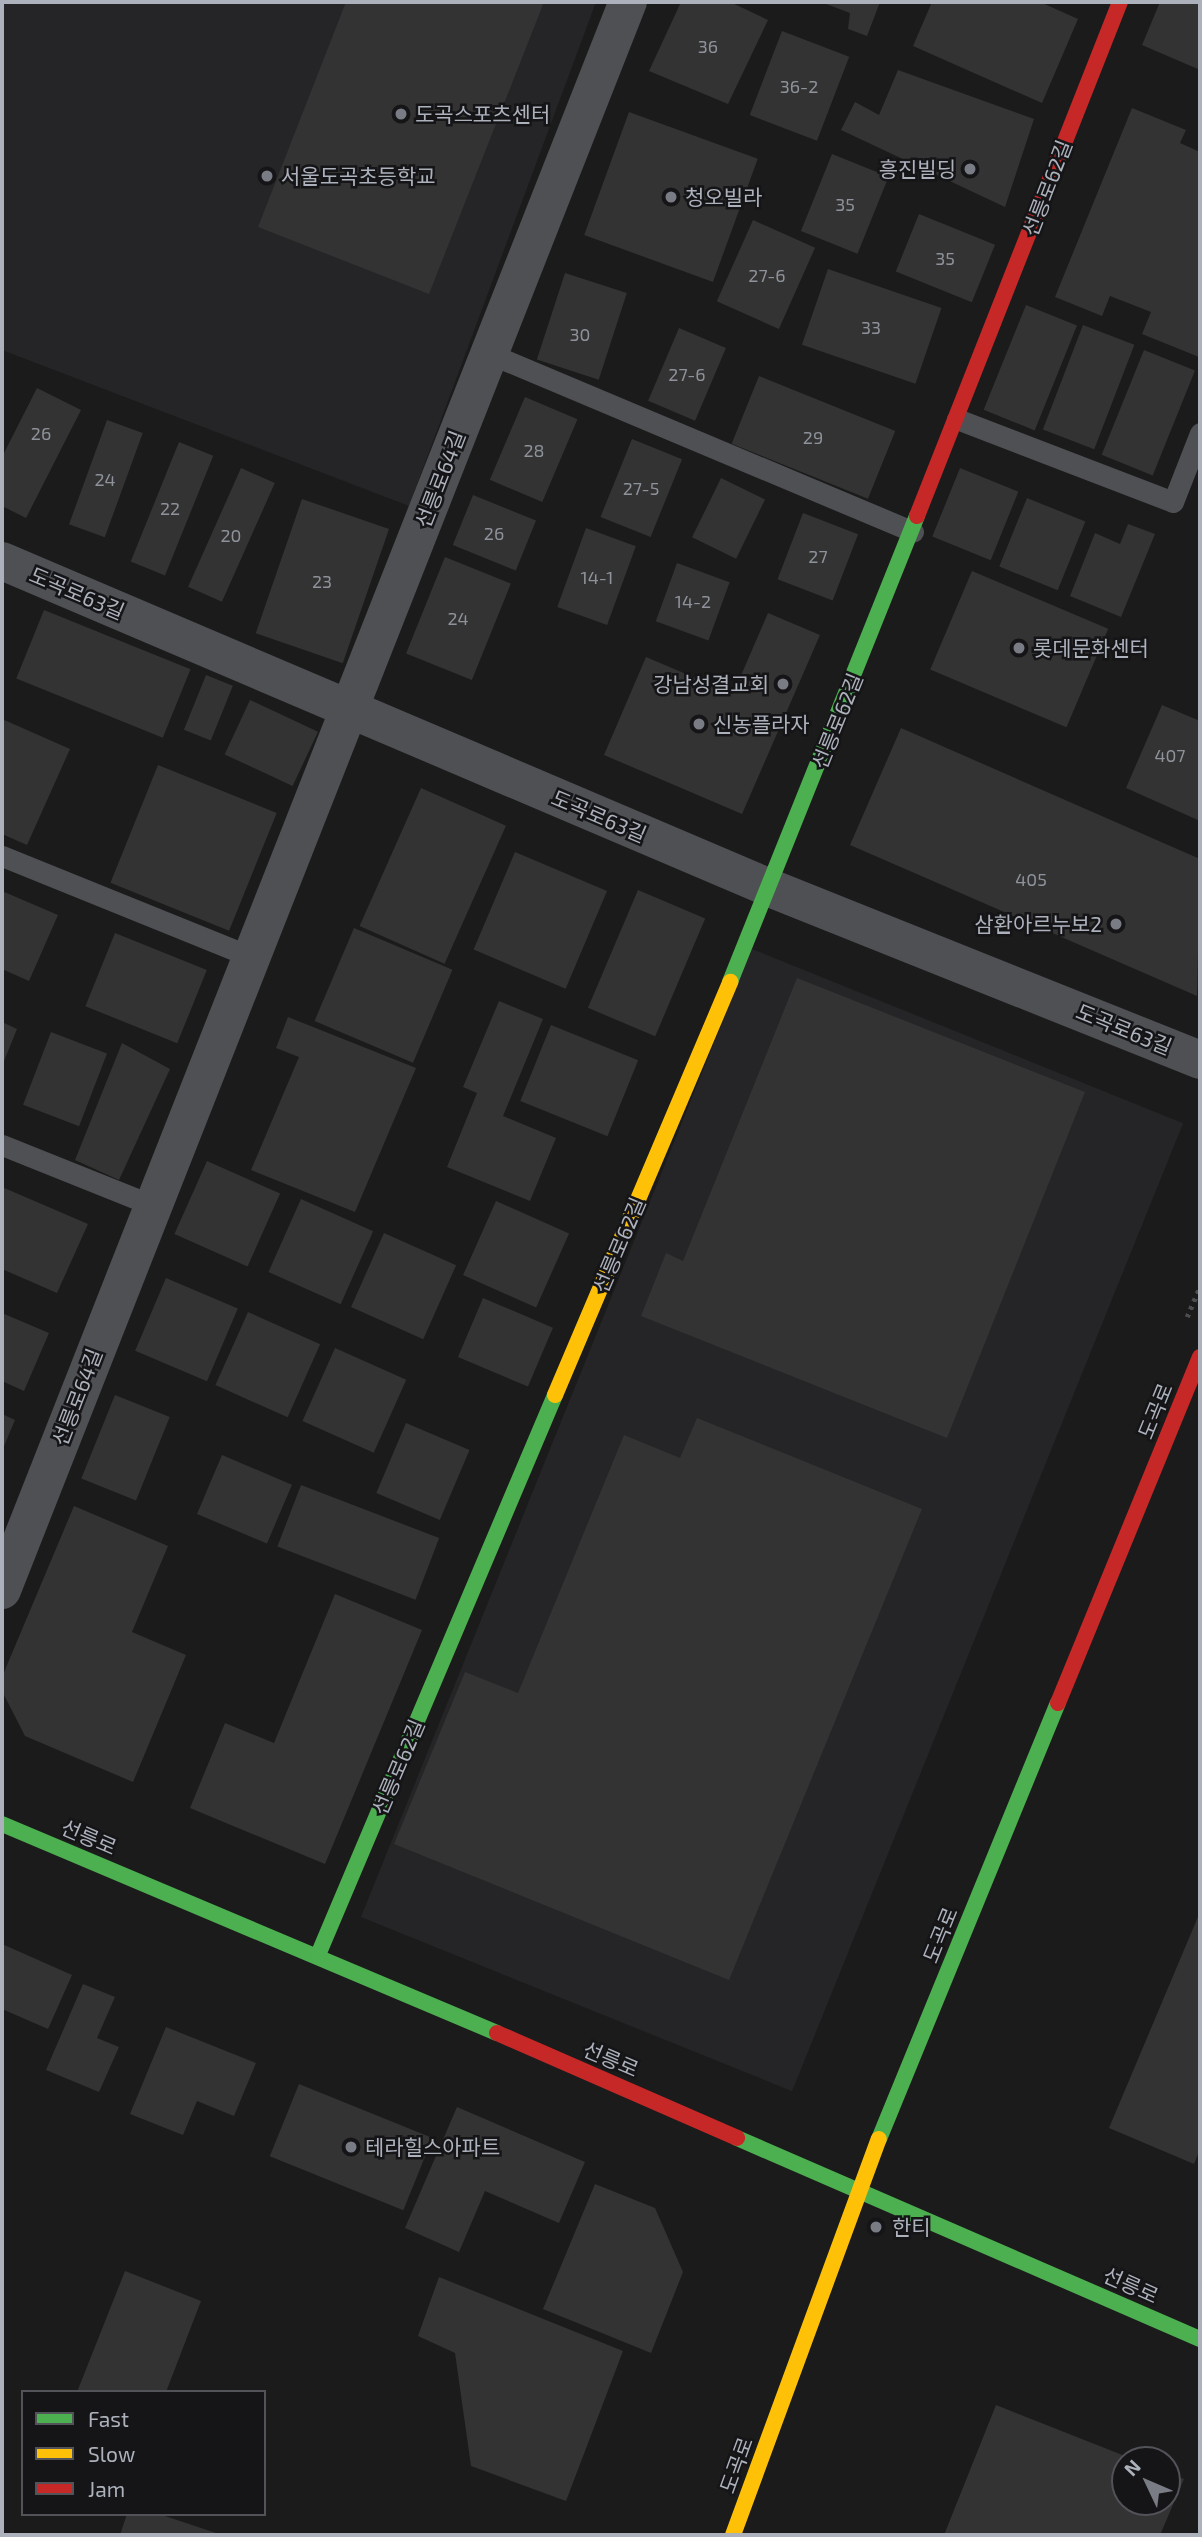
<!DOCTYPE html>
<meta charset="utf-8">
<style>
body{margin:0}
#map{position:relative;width:1202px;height:2537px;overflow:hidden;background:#1b1b1b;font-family:"Exo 2","Noto Sans KR",sans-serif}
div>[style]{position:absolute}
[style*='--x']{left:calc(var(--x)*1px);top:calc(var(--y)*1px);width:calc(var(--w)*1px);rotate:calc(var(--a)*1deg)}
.built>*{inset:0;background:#252527;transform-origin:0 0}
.building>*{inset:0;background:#333;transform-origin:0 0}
.path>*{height:4.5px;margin-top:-2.25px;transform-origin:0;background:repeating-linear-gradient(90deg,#4b4c4e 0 3.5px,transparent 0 8.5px)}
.lane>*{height:21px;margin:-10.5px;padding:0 10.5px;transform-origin:10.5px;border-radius:10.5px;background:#4e5054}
.street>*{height:38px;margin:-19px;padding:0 19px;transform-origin:19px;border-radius:19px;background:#4e5054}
.fast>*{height:16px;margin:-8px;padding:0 8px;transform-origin:8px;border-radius:8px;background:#4caf50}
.slow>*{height:16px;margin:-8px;padding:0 8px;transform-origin:8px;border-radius:8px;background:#ffc107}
.jam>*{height:16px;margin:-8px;padding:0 8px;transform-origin:8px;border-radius:8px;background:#c62828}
.dots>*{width:19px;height:19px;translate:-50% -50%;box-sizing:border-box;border:4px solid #151517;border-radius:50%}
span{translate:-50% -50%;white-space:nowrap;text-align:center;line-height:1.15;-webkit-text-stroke:5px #151517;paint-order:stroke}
.number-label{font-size:18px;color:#8e929a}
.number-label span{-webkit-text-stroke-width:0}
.poi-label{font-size:21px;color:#acb1bc}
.left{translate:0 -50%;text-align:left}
.right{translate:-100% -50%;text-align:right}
.street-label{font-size:21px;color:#acb1bc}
.frame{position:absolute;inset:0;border:4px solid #acb1bc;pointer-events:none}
.legend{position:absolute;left:21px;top:2390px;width:245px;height:126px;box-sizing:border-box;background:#151517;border:2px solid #515359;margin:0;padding:9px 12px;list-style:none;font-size:21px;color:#acb1bc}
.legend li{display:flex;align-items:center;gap:14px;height:35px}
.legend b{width:35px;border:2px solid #515359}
.north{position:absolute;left:1111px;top:2446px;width:70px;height:70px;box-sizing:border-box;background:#151517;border:2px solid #515359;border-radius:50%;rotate:314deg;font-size:19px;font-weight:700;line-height:28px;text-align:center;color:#acb1bc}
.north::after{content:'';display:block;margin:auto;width:24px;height:32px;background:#797c84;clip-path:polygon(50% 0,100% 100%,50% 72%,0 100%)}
</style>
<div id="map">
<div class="built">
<i style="clip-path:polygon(2px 2px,596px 2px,409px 506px,2px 350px)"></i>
<i style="left:752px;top:949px;width:465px;height:1044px;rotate:22deg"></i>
</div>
<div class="building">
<i style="clip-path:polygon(346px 2px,544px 2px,429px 294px,258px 227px)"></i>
<i style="clip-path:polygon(681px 2px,730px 2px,768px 20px,728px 104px,649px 71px)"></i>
<i style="clip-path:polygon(821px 2px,880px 2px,867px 36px,848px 29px,850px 13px)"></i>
<i style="clip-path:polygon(932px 2px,1040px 2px,1078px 19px,1042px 103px,913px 46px)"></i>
<i style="clip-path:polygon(1160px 2px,1200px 2px,1200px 70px,1142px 45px)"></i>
<i style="left:782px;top:31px;width:72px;height:90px;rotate:21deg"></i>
<i style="clip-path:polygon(898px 70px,1034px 119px,1005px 207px,841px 130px,855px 102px,879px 115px)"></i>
<i style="clip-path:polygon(1132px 108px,1186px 130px,1180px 143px,1200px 152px,1199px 357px,1142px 334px,1151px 312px,1110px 296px,1102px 316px,1055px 297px)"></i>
<i style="left:629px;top:112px;width:137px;height:131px;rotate:20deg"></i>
<i style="left:832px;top:154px;width:61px;height:83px;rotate:22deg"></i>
<i style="left:919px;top:214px;width:82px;height:62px;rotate:22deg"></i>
<i style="left:753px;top:220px;width:68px;height:89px;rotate:24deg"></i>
<i style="left:828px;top:269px;width:120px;height:80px;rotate:19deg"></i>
<i style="left:565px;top:273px;width:65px;height:91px;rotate:18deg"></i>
<i style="left:1026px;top:305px;width:55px;height:113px;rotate:22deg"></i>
<i style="left:1083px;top:325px;width:55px;height:112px;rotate:21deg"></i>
<i style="left:679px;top:328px;width:51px;height:79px;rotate:23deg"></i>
<i style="left:1144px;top:350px;width:55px;height:113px;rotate:22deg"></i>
<i style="left:759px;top:376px;width:147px;height:73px;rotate:22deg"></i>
<i style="clip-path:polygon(37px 388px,81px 410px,26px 518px,2px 506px,2px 457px)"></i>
<i style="left:525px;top:397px;width:57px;height:90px;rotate:23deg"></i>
<i style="left:107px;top:420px;width:38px;height:111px;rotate:20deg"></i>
<i style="left:632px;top:439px;width:54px;height:84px;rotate:22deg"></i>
<i style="left:179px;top:442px;width:37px;height:129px;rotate:22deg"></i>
<i style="left:241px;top:468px;width:37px;height:130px;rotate:24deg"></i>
<i style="left:960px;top:468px;width:63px;height:74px;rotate:22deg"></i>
<i style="left:721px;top:478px;width:49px;height:66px;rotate:26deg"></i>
<i style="left:473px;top:495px;width:68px;height:54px;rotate:22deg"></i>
<i style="left:1027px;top:498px;width:63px;height:74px;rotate:22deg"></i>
<i style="left:302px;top:499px;width:92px;height:142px;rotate:19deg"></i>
<i style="left:803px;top:513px;width:59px;height:71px;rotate:21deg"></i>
<i style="clip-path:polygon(1128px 524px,1155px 534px,1121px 617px,1070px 596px,1095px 533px,1120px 544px)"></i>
<i style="left:586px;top:528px;width:53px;height:84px;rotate:20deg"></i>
<i style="left:445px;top:557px;width:71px;height:104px;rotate:22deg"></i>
<i style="left:677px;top:563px;width:56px;height:62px;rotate:20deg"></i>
<i style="left:972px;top:571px;width:148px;height:107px;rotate:23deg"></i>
<i style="left:44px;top:610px;width:158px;height:74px;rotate:22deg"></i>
<i style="clip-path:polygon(768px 613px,820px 635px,742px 814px,604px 755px,646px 657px,733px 694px)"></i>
<i style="left:206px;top:675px;width:29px;height:59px;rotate:22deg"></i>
<i style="left:250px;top:700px;width:75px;height:60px;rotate:25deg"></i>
<i style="clip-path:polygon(1162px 705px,1200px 721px,1200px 821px,1126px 788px)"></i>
<i style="clip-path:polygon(2px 719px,70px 749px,27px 845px,2px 834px)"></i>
<i style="clip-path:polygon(901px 728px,1200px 859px,1197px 996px,850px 845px)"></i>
<i style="left:158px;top:765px;width:128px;height:127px;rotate:22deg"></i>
<i style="left:421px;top:788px;width:93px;height:151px;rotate:24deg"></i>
<i style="left:515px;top:852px;width:100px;height:106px;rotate:23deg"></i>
<i style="left:638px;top:890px;width:73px;height:128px;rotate:23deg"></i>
<i style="clip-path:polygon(2px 891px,58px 915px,29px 981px,2px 969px)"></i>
<i style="left:354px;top:928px;width:107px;height:101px;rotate:23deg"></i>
<i style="left:115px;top:933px;width:99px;height:79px;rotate:22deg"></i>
<i style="clip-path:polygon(797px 978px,1085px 1092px,947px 1438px,641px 1316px,666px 1253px,683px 1261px)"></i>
<i style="clip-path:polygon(499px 1001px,543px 1019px,503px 1116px,556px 1138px,530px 1201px,447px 1167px,477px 1093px,463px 1087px)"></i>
<i style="clip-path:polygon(288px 1017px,416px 1068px,355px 1212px,251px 1170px,299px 1057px,276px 1048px)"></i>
<i style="clip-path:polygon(2px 1022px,17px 1029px,2px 1066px)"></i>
<i style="left:551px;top:1025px;width:94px;height:82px;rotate:22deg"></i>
<i style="left:51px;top:1032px;width:60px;height:78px;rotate:21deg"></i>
<i style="clip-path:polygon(122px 1043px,170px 1069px,119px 1180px,75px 1160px)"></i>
<i style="left:207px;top:1161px;width:80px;height:80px;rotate:24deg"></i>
<i style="clip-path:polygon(2px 1187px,88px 1224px,57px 1293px,2px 1269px)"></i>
<i style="left:301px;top:1199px;width:79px;height:80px;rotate:24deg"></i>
<i style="left:496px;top:1201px;width:80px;height:81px;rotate:24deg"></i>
<i style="left:384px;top:1233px;width:79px;height:81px;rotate:24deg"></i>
<i style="left:166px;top:1278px;width:78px;height:79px;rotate:23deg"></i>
<i style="left:483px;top:1298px;width:76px;height:64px;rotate:23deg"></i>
<i style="left:248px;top:1312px;width:79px;height:80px;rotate:24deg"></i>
<i style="clip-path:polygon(2px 1313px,49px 1333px,24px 1391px,2px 1381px)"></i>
<i style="left:335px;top:1348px;width:78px;height:80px;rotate:24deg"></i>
<i style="left:115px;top:1395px;width:59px;height:90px;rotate:22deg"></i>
<i style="clip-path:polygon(2px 1414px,15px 1420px,2px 1451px)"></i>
<i style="clip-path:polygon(697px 1418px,922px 1509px,729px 1980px,394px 1844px,465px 1672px,518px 1693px,624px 1435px,680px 1458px)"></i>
<i style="left:406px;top:1423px;width:69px;height:76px;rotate:23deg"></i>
<i style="left:222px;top:1455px;width:76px;height:64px;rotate:23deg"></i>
<i style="left:301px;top:1485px;width:148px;height:66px;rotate:21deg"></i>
<i style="clip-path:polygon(74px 1506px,168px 1546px,132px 1632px,186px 1655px,133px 1782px,25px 1736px,2px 1691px,2px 1677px)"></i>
<i style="clip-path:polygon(335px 1594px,422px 1630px,325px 1864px,190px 1808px,225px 1723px,274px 1743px)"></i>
<i style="clip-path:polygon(1200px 1912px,1200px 2149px,1194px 2164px,1109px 2128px)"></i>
<i style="clip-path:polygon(2px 1944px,72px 1975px,48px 2029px,2px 2009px)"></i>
<i style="clip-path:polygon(83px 1984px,115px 1997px,97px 2038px,119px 2047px,99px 2092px,46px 2070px)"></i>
<i style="clip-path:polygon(166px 2027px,256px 2063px,234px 2116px,197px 2101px,183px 2135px,130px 2114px)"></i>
<i style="left:299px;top:2084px;width:144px;height:78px;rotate:22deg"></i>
<i style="clip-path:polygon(457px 2107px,585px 2162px,559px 2223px,485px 2191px,459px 2252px,405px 2228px)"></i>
<i style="clip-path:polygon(595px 2184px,655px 2208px,683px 2272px,651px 2353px,543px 2309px)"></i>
<i style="clip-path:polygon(125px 2271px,201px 2301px,166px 2392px,77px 2392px)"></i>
<i style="clip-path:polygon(439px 2277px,623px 2351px,566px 2501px,471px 2466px,455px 2353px,418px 2336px)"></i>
<i style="clip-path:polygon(996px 2405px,1135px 2460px,1125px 2460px,1125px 2502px,1167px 2502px,1167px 2473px,1184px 2479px,1160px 2535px,944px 2535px)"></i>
<i style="clip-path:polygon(127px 2514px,159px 2514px,222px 2535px,120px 2535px)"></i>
</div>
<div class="path">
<i style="--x:1187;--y:1317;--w:34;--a:-67"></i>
</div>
<div class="lane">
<i style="--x:488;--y:353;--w:461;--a:22.8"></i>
<i style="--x:957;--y:419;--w:231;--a:21"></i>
<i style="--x:1173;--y:502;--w:74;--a:-68.6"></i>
<i style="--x:2;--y:856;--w:266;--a:22"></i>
<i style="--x:2;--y:1145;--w:162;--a:21.8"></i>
</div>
<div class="street">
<i style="--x:2;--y:561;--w:835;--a:23.06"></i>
<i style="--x:770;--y:888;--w:463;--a:21.8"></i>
<i style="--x:2;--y:1590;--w:1707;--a:-68.49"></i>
</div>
<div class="fast">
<i style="--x:730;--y:982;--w:502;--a:-68.14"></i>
<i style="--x:2;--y:1824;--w:537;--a:22.89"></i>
<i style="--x:318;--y:1955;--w:608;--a:-67.06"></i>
<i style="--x:737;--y:2138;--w:505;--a:23.47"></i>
<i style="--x:879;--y:2139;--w:471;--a:-67.7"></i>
</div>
<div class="slow">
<i style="--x:555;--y:1395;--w:449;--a:-67"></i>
<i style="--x:733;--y:2535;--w:422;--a:-69.8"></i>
</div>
<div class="jam">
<i style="--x:917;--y:516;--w:553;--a:-68.45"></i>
<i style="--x:1058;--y:1703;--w:374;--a:-67.7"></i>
<i style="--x:497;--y:2033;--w:262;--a:23.6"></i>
</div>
<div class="dots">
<i style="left:401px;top:114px;background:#797c84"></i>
<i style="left:970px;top:169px;background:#797c84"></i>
<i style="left:267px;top:176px;background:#797c84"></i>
<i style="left:671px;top:197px;background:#797c84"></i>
<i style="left:1019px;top:648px;background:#797c84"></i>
<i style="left:783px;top:684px;background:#797c84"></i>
<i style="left:699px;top:724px;background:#797c84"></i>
<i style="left:1116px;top:924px;background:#797c84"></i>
<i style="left:351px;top:2147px;background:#797c84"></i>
<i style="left:876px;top:2227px;background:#797c84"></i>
</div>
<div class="number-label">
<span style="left:708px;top:46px">36</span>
<span style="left:799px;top:86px">36-2</span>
<span style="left:845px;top:204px">35</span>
<span style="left:945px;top:258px">35</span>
<span style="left:767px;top:275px">27-6</span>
<span style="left:871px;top:327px">33</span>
<span style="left:580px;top:334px">30</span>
<span style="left:687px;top:374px">27-6</span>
<span style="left:41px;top:433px">26</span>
<span style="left:813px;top:437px">29</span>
<span style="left:534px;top:450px">28</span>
<span style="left:105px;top:479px">24</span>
<span style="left:641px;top:488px">27-5</span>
<span style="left:170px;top:508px">22</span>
<span style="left:494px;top:533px">26</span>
<span style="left:231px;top:535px">20</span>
<span style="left:818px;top:556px">27</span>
<span style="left:597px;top:577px">14-1</span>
<span style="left:322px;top:581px">23</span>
<span style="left:693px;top:601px">14-2</span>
<span style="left:458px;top:618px">24</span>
<span style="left:1170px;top:755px">407</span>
<span style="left:1031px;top:879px">405</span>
</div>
<div class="poi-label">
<span class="left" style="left:415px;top:114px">도곡스포츠센터</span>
<span class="right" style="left:956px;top:169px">흥진빌딩</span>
<span class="left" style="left:281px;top:176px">서울도곡초등학교</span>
<span class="left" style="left:685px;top:197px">청오빌라</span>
<span class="left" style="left:1033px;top:648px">롯데문화센터</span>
<span class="right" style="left:769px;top:684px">강남성결교회</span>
<span class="left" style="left:713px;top:724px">신농플라자</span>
<span class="right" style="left:1102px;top:924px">삼환아르누보2</span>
<span class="left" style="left:365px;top:2147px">테라힐스아파트</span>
<span class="left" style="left:892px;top:2227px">한티</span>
</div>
<div class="street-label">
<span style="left:1047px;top:188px;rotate:-69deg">선릉로62길</span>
<span style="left:440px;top:479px;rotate:-69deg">선릉로64길</span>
<span style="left:77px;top:593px;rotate:23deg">도곡로63길</span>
<span style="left:837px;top:721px;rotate:-68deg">선릉로62길</span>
<span style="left:599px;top:816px;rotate:23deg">도곡로63길</span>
<span style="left:1124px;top:1029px;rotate:22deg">도곡로63길</span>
<span style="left:619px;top:1245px;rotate:-67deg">선릉로62길</span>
<span style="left:77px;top:1397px;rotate:-69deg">선릉로64길</span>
<span style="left:1155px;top:1411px;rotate:-68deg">도곡로</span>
<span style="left:398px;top:1767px;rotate:-67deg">선릉로62길</span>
<span style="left:89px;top:1837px;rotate:23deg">선릉로</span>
<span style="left:940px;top:1935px;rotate:-68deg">도곡로</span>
<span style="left:611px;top:2059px;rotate:23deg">선릉로</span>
<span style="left:1131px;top:2285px;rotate:24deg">선릉로</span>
<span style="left:736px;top:2465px;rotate:-70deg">도곡로</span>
</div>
<div class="frame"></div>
<ul class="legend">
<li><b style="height:9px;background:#4caf50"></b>Fast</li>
<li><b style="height:9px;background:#ffc107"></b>Slow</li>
<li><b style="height:9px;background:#c62828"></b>Jam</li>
</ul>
<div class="north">N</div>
</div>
